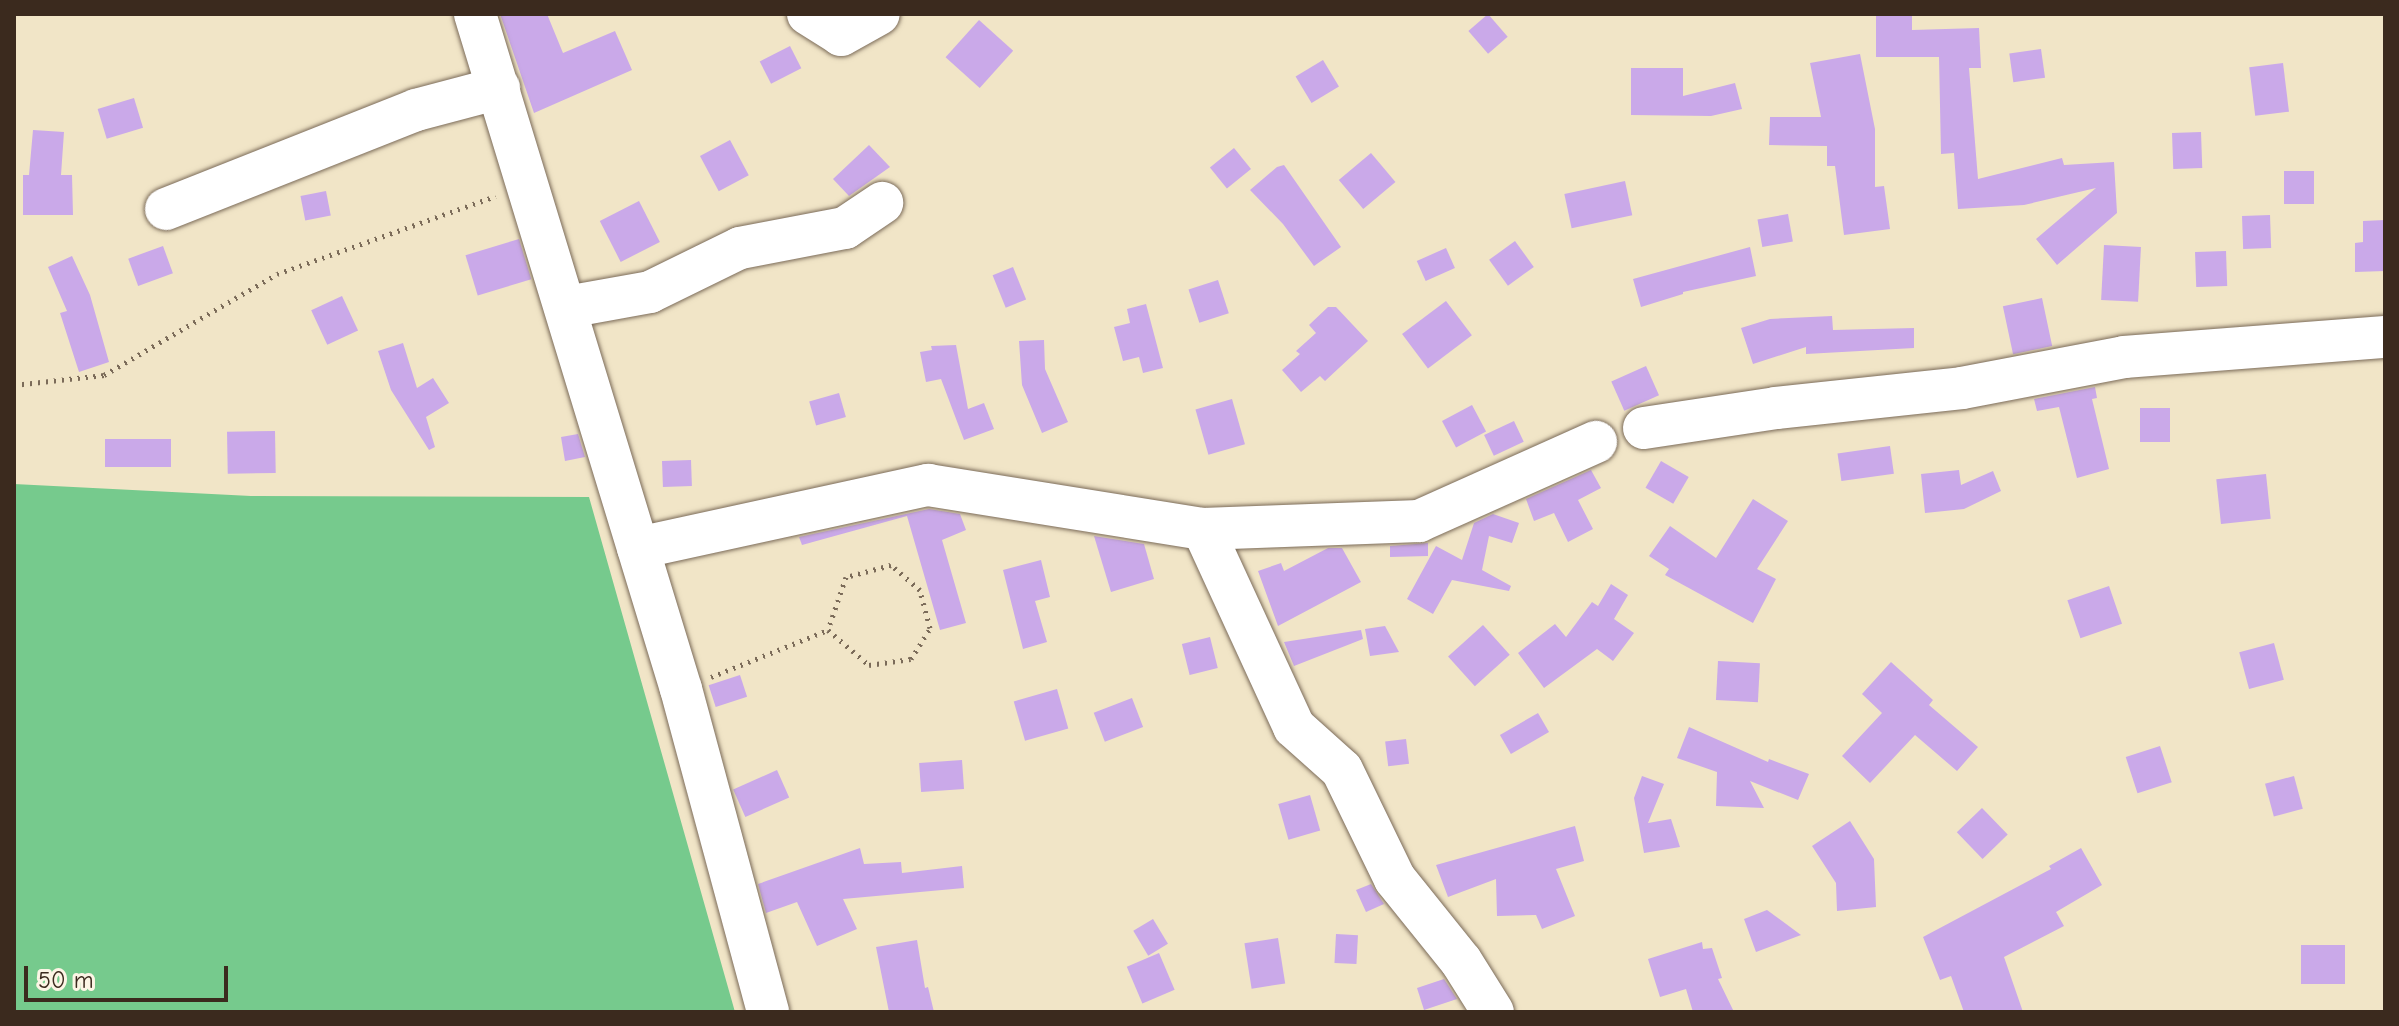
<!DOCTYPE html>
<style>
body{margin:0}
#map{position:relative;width:2399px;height:1026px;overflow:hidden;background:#f1e5c7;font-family:"Comic Neue",sans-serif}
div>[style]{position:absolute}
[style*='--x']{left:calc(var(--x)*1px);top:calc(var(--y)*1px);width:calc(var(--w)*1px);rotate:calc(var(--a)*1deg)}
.green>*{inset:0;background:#76ca8d}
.building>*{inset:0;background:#caa9e9;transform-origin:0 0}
.path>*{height:5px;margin-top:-2.5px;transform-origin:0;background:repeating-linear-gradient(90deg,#7b6b59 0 2px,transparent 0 8px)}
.roads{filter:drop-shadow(0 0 2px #7b6b59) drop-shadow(0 0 2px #7b6b59)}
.minor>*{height:42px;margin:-21px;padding:0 21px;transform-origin:21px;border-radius:21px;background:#fff}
span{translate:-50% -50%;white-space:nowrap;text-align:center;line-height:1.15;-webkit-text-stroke:6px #fcf5e5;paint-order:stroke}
.frame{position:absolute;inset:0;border:16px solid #3b2a1e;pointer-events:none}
.scale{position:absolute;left:24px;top:966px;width:204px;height:36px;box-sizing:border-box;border:4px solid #3b2a1e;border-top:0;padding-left:10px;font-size:24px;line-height:28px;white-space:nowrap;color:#3b2a1e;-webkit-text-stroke:6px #fcf5e5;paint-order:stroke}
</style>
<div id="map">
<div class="green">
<i style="clip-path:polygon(14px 484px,251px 496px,589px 497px,735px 1012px,14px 1012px)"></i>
</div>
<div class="building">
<i style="clip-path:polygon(500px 14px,547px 14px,563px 53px,615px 31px,632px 70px,534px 113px)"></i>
<i style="left:1488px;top:14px;width:30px;height:26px;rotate:49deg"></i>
<i style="clip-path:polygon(1876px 14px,1912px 14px,1912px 30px,1979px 28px,1981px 68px,1969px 68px,1978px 179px,2062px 158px,2064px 165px,2114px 162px,2117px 213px,2057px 265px,2036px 239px,2096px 188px,2024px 205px,1958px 209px,1954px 153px,1941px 154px,1939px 57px,1876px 57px)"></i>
<i style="left:979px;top:20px;width:46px;height:50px;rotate:42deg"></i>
<i style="left:790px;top:46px;width:25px;height:34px;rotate:63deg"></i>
<i style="left:2041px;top:49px;width:29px;height:32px;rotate:82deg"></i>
<i style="clip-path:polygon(1860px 54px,1875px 129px,1875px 187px,1884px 186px,1890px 229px,1844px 235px,1835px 166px,1827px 166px,1827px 146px,1769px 145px,1770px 117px,1821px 117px,1810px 63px)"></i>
<i style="left:1323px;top:60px;width:31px;height:32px;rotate:59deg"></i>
<i style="left:2283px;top:63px;width:49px;height:34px;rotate:83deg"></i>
<i style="clip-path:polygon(1631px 68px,1683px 68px,1683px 96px,1735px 83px,1742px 109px,1711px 116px,1631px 115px)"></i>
<i style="left:134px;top:98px;width:31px;height:38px;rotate:73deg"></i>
<i style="clip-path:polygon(33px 130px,64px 132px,61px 175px,72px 175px,73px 215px,23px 215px,23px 175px,29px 175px)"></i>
<i style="left:2201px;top:132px;width:36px;height:29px;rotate:88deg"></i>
<i style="left:730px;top:140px;width:40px;height:34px;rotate:62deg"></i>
<i style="clip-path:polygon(869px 145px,890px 167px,849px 196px,833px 179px)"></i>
<i style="left:1234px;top:148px;width:27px;height:31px;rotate:51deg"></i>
<i style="left:1371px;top:153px;width:38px;height:42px;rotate:50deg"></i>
<i style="clip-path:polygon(1284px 165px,1341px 247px,1314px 266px,1283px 224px,1250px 190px,1277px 167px)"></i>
<i style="left:2284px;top:171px;width:30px;height:33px"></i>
<i style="left:1625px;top:181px;width:35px;height:62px;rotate:78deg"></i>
<i style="left:326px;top:191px;width:25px;height:26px;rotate:79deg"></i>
<i style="left:639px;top:201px;width:46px;height:44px;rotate:63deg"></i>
<i style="left:1788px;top:214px;width:28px;height:31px;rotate:80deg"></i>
<i style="left:2270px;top:215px;width:33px;height:28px;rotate:88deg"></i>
<i style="clip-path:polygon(2385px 220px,2385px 271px,2355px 272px,2355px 243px,2363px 242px,2363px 221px)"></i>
<i style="left:519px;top:239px;width:42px;height:56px;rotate:73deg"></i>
<i style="left:1515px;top:241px;width:32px;height:32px;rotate:54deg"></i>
<i style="left:2104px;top:245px;width:37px;height:55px;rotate:3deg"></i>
<i style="left:163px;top:246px;width:29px;height:37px;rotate:70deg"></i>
<i style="clip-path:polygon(1750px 247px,1756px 276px,1683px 292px,1683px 294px,1641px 307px,1633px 279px)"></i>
<i style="left:1446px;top:248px;width:22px;height:32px;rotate:66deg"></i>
<i style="left:2226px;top:251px;width:35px;height:31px;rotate:88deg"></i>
<i style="clip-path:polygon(72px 256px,90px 295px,109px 362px,79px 372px,60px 313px,67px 311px,48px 267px)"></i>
<i style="left:1013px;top:267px;width:35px;height:22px;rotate:68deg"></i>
<i style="left:1218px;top:280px;width:35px;height:31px;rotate:72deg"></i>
<i style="left:342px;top:296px;width:38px;height:34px;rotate:65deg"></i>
<i style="left:2042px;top:298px;width:49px;height:40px;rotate:78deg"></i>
<i style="left:1446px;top:301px;width:43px;height:55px;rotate:53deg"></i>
<i style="clip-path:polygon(1146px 304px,1163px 368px,1143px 373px,1139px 357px,1123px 361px,1114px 327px,1130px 323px,1127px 309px)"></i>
<i style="clip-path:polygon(1328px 307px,1336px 307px,1368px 341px,1325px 381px,1320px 376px,1301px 392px,1282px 370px,1300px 354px,1296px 351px,1316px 333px,1309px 325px)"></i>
<i style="clip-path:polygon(1832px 316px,1833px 330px,1914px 328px,1914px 348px,1806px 354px,1806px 347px,1753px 364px,1741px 328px,1770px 319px)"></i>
<i style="clip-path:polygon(1044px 340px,1045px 369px,1068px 422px,1042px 433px,1022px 385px,1019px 341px)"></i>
<i style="clip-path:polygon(403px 343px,417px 388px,433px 378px,449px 403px,426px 417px,435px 447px,429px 450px,391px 390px,378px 351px)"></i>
<i style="clip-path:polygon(956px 345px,968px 409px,984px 403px,994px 429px,964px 440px,941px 379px,926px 382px,920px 352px,932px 350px,931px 346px)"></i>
<i style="left:1646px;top:366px;width:32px;height:38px;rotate:66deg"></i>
<i style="clip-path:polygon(2095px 387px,2097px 398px,2092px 399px,2109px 469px,2077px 478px,2059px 407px,2037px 411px,2034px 399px)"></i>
<i style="left:839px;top:393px;width:25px;height:31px;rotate:74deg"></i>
<i style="left:1232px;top:399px;width:47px;height:38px;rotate:74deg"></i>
<i style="left:1472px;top:405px;width:30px;height:34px;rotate:62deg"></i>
<i style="left:2140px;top:408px;width:30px;height:34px"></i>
<i style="left:1514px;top:421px;width:23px;height:33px;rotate:65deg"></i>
<i style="left:275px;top:431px;width:42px;height:48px;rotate:89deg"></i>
<i style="clip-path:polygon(578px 434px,585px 457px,565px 461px,561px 437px)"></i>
<i style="left:105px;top:439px;width:66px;height:28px"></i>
<i style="left:1890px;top:446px;width:28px;height:53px;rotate:82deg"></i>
<i style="left:691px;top:460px;width:26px;height:29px;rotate:88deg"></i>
<i style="left:1661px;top:461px;width:32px;height:31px;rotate:30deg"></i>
<i style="clip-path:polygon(1591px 470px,1601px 488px,1578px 500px,1593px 529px,1568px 542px,1554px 513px,1534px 521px,1526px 499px)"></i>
<i style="clip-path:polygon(1959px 470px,1961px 485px,1993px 471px,2001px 491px,1964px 509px,1925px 513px,1921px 474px)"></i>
<i style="left:2266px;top:474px;width:45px;height:50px;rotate:84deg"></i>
<i style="clip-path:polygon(1753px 499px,1788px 521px,1757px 569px,1776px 579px,1753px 623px,1665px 575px,1669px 569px,1649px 556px,1670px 526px,1716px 558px)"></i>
<i style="clip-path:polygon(929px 509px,960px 514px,966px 530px,942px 540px,966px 623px,940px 630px,907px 516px,802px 545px,799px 537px)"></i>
<i style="clip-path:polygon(1493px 514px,1519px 523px,1512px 543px,1489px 536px,1482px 570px,1511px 586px,1509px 591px,1452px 580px,1433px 614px,1407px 599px,1436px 546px,1462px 560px,1474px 523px)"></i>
<i style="clip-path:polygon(1094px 536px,1144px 544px,1154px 579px,1111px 592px)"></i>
<i style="clip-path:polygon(1428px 543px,1428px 556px,1390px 557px,1390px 546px)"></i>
<i style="clip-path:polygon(1328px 548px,1342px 548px,1361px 582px,1278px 626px,1258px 571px,1281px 563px,1284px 571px)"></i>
<i style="clip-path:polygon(1041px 560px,1050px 597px,1035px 601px,1047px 642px,1023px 649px,1003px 570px)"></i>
<i style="clip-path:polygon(1611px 584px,1628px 595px,1614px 619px,1634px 633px,1613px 661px,1597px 649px,1544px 688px,1518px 653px,1555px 624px,1566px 637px,1592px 602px,1598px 606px)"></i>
<i style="left:2109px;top:586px;width:40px;height:44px;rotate:71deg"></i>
<i style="left:1483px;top:625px;width:40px;height:47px;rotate:48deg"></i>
<i style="clip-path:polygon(1385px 626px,1399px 652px,1370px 656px,1365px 629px)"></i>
<i style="clip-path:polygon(1361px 630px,1363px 639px,1294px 666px,1284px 642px)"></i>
<i style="left:1210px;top:637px;width:32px;height:29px;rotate:76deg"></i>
<i style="left:2274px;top:643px;width:38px;height:36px;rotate:75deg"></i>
<i style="left:1718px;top:661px;width:42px;height:39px;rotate:3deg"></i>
<i style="clip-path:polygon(1891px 662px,1933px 700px,1929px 705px,1978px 747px,1957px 771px,1915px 735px,1870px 783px,1842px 756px,1882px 713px,1862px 694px)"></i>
<i style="left:740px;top:675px;width:23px;height:33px;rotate:72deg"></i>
<i style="left:1057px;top:689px;width:41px;height:45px;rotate:74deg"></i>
<i style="left:1132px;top:698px;width:31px;height:41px;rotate:69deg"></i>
<i style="left:1538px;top:713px;width:22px;height:44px;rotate:60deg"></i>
<i style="clip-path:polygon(1689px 727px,1768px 762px,1769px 759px,1809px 774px,1798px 800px,1750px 781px,1764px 808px,1716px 806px,1717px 772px,1677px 758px)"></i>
<i style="left:1406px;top:739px;width:25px;height:21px;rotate:83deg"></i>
<i style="left:2160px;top:746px;width:38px;height:36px;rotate:72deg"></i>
<i style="left:962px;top:760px;width:29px;height:43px;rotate:86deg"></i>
<i style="left:777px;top:770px;width:30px;height:48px;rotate:66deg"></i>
<i style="clip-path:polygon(1642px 776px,1664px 784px,1648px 823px,1671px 819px,1680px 847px,1644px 853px,1634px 798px)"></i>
<i style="left:2294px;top:776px;width:34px;height:30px;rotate:75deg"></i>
<i style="left:1310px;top:795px;width:37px;height:33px;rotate:74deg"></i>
<i style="left:1982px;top:808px;width:37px;height:35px;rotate:46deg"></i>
<i style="clip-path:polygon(1850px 821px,1874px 859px,1876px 907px,1837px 911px,1836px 883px,1812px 846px)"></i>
<i style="clip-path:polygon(1575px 826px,1584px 861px,1556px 869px,1575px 916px,1542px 929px,1536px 915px,1497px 916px,1496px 879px,1448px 897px,1436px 865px)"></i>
<i style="clip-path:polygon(860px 848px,864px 864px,901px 862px,902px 873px,962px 866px,964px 888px,843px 899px,857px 929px,817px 946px,797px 902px,766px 913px,758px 884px)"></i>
<i style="clip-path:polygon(2081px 848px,2102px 885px,2056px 912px,2064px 926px,2004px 957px,2023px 1012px,1964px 1012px,1951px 976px,1940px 980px,1923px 937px,2051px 869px,2049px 866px)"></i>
<i style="clip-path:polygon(1371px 884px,1384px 904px,1366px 912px,1356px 890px)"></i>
<i style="clip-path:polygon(1767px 910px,1801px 935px,1756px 952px,1744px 919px)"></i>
<i style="left:1153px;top:919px;width:29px;height:23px;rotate:59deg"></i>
<i style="left:1336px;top:934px;width:22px;height:29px;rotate:3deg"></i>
<i style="left:1278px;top:938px;width:46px;height:34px;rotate:81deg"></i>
<i style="clip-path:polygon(917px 940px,925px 988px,928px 987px,934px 1012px,889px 1012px,876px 947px)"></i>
<i style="clip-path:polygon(1702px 942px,1703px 949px,1712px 948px,1722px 978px,1718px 979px,1734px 1012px,1693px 1012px,1686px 989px,1660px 997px,1648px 959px)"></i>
<i style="left:2301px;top:945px;width:44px;height:39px"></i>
<i style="left:1159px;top:953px;width:40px;height:35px;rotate:67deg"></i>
<i style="clip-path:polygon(1444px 979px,1457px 999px,1424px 1010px,1417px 988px)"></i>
</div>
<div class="path">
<i style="--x:14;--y:385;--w:91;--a:-6.3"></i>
<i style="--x:104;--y:375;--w:200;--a:-30.3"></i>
<i style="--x:277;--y:274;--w:232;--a:-19.6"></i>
<i style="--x:711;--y:677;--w:126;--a:-21.9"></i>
<i style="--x:828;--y:630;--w:54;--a:40.5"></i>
<i style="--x:869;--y:665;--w:42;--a:-8.1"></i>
<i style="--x:911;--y:659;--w:36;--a:-58"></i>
<i style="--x:930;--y:628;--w:39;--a:-105"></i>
<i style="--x:920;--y:590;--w:38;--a:-139"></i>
<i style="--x:891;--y:565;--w:47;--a:165.1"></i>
<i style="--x:846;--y:577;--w:56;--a:108.8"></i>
</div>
<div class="roads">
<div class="minor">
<i style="--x:475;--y:14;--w:706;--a:73.03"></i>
<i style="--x:681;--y:689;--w:335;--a:74.9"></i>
<i style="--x:808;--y:14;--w:39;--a:32"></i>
<i style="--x:841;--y:35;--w:43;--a:-28.9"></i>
<i style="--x:166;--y:209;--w:269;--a:-21.6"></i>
<i style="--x:416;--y:110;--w:86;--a:-14.8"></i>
<i style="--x:567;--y:307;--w:84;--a:-10.2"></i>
<i style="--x:650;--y:292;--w:100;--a:-26.1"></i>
<i style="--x:740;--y:248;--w:107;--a:-10.8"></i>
<i style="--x:845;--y:228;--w:45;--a:-34"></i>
<i style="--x:1644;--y:428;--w:134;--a:-8.6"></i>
<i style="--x:1776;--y:408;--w:187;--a:-6.1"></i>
<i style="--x:1962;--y:388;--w:165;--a:-10.8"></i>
<i style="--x:2124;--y:357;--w:262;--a:-4.4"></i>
<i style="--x:1203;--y:529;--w:218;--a:65.3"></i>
<i style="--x:1294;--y:727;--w:64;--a:41.9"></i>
<i style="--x:1342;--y:770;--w:121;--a:64.1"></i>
<i style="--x:1395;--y:879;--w:105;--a:51.2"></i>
<i style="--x:1461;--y:961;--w:60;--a:57.9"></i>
<i style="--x:638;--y:548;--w:297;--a:-12.3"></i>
<i style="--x:928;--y:485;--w:278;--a:9.1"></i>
<i style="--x:1203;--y:529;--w:216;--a:-2.1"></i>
<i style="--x:1419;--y:521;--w:194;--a:-24.1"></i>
</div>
</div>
<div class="frame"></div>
<div class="scale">50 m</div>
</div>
